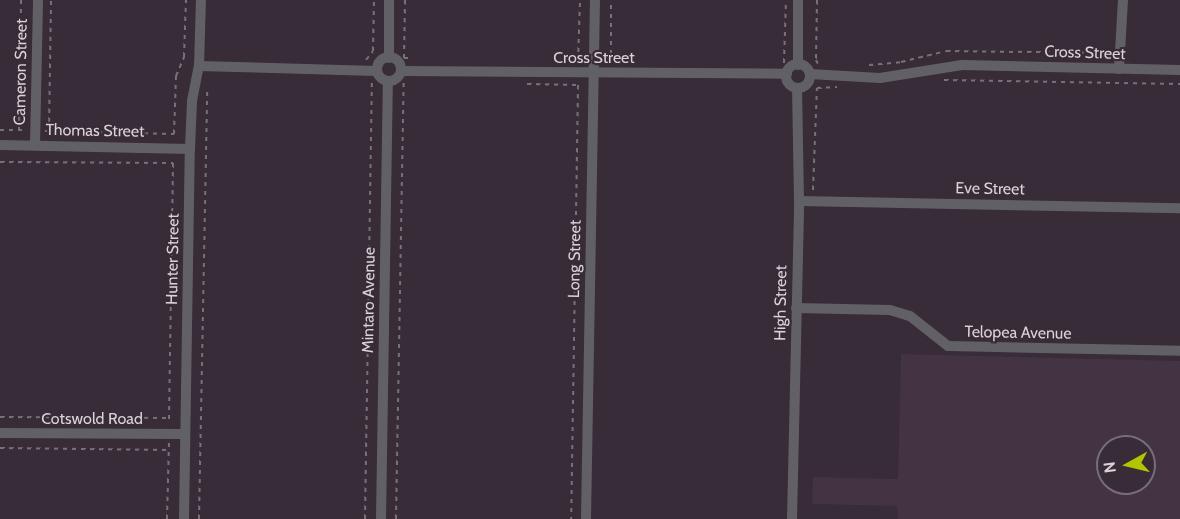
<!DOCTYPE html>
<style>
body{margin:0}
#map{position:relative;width:1180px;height:519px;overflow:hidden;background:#372c37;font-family:Cabin,sans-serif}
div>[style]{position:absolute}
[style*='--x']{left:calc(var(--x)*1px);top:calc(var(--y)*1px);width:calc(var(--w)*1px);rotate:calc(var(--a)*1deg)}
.built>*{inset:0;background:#433343}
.path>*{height:2px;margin-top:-1px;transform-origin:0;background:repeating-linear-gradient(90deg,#797079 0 4.5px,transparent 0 9px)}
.minor>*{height:10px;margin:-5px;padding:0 5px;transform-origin:5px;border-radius:5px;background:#626067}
.minor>.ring{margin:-5px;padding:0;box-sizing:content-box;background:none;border:10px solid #626067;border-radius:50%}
span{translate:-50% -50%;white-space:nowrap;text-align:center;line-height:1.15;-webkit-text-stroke:4.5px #372c37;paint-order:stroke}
.street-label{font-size:16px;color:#dad2da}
.north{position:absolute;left:1096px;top:435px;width:60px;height:60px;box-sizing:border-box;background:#372c37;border:2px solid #786e78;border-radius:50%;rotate:262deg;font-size:16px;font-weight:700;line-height:24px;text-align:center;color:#dad2da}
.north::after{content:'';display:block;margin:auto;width:21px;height:27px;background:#b1c500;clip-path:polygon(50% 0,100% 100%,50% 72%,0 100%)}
</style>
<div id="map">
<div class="built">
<i style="clip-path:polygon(evenodd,901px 354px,1180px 361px,1180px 519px,898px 519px,897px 506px,812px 504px,813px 477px,898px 479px,901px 354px,1108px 447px,1144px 447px,1144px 483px,1108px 483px,1108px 447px)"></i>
</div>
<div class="path">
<i style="--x:405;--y:0;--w:58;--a:91"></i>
<i style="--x:404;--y:58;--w:5;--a:0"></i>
<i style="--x:817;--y:0;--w:60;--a:91"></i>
<i style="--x:816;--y:60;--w:4;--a:63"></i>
<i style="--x:366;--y:60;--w:11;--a:-52"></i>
<i style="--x:373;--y:51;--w:51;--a:-88.9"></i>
<i style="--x:578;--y:61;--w:61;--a:-88.1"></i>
<i style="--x:611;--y:63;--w:63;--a:-90"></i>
<i style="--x:784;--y:63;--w:63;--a:-88.2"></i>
<i style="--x:869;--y:65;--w:32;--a:-5"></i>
<i style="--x:901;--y:62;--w:46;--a:-13.7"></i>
<i style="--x:946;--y:51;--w:165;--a:0.7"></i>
<i style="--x:944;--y:80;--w:236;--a:1"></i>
<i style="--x:527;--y:84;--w:51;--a:1.1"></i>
<i style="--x:578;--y:85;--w:434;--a:90.9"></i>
<i style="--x:0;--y:130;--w:24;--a:0"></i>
<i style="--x:19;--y:130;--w:130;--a:-89.1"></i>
<i style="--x:45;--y:131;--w:129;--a:1.3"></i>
<i style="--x:174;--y:134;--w:58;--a:-88"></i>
<i style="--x:176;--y:76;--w:21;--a:-67"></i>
<i style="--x:184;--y:57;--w:57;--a:-88"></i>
<i style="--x:49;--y:131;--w:131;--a:-89.1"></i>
<i style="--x:0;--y:162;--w:173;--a:0.3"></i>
<i style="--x:173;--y:163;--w:260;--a:90.9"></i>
<i style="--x:813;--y:190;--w:102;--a:-87.8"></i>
<i style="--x:817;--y:88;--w:20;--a:-3"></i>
<i style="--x:0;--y:417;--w:168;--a:0.3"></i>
<i style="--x:0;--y:448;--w:168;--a:0.7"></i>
<i style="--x:167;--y:519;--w:76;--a:-88.5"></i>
<i style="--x:199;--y:519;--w:432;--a:-88.9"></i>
<i style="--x:365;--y:519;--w:436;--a:-89.1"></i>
<i style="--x:396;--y:519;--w:437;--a:-89"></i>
</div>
<div class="minor">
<i style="--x:798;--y:0;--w:65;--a:90"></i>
<i class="ring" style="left:377px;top:57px;width:14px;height:14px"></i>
<i style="--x:389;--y:58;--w:58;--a:-90"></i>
<i class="ring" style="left:786px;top:64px;width:14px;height:14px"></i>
<i style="--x:199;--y:66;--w:178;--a:1.6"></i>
<i style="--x:1119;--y:69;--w:69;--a:-86.7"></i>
<i style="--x:401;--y:71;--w:386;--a:0.4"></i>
<i style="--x:810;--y:74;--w:70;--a:3.3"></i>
<i style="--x:880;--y:78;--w:83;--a:-9"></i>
<i style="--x:962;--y:65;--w:218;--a:1.3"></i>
<i style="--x:0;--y:145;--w:190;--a:1.2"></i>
<i style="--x:35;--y:145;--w:145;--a:-88.8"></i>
<i style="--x:799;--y:201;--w:381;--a:1.1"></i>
<i style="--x:796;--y:308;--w:94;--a:1.2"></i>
<i style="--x:890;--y:310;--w:21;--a:17"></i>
<i style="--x:910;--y:316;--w:48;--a:38.3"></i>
<i style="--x:948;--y:346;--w:232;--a:1.2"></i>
<i style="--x:0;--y:433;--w:184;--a:0.3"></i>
<i style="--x:184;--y:519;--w:370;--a:-89.1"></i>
<i style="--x:190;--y:149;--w:48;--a:-87.6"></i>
<i style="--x:192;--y:101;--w:36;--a:-79"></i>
<i style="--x:199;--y:66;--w:66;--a:-88.3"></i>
<i style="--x:381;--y:519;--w:438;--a:-89.1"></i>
<i style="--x:586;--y:519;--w:519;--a:-89.01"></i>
<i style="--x:792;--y:519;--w:318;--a:-88.7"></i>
<i style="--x:799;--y:201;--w:113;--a:-91"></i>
</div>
<div class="street-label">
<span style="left:1085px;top:53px;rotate:2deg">Cross Street</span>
<span style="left:594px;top:58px">Cross Street</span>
<span style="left:21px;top:72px;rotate:-89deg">Cameron Street</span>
<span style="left:95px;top:131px;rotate:1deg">Thomas Street</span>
<span style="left:990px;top:189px;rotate:1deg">Eve Street</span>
<span style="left:173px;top:259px;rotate:-89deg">Hunter Street</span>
<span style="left:575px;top:259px;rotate:-89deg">Long Street</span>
<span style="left:369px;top:300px;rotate:-89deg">Mintaro Avenue</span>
<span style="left:781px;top:303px;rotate:-89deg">High Street</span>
<span style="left:1018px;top:333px;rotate:1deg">Telopea Avenue</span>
<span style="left:92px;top:419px">Cotswold Road</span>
</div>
<div class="north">N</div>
</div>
